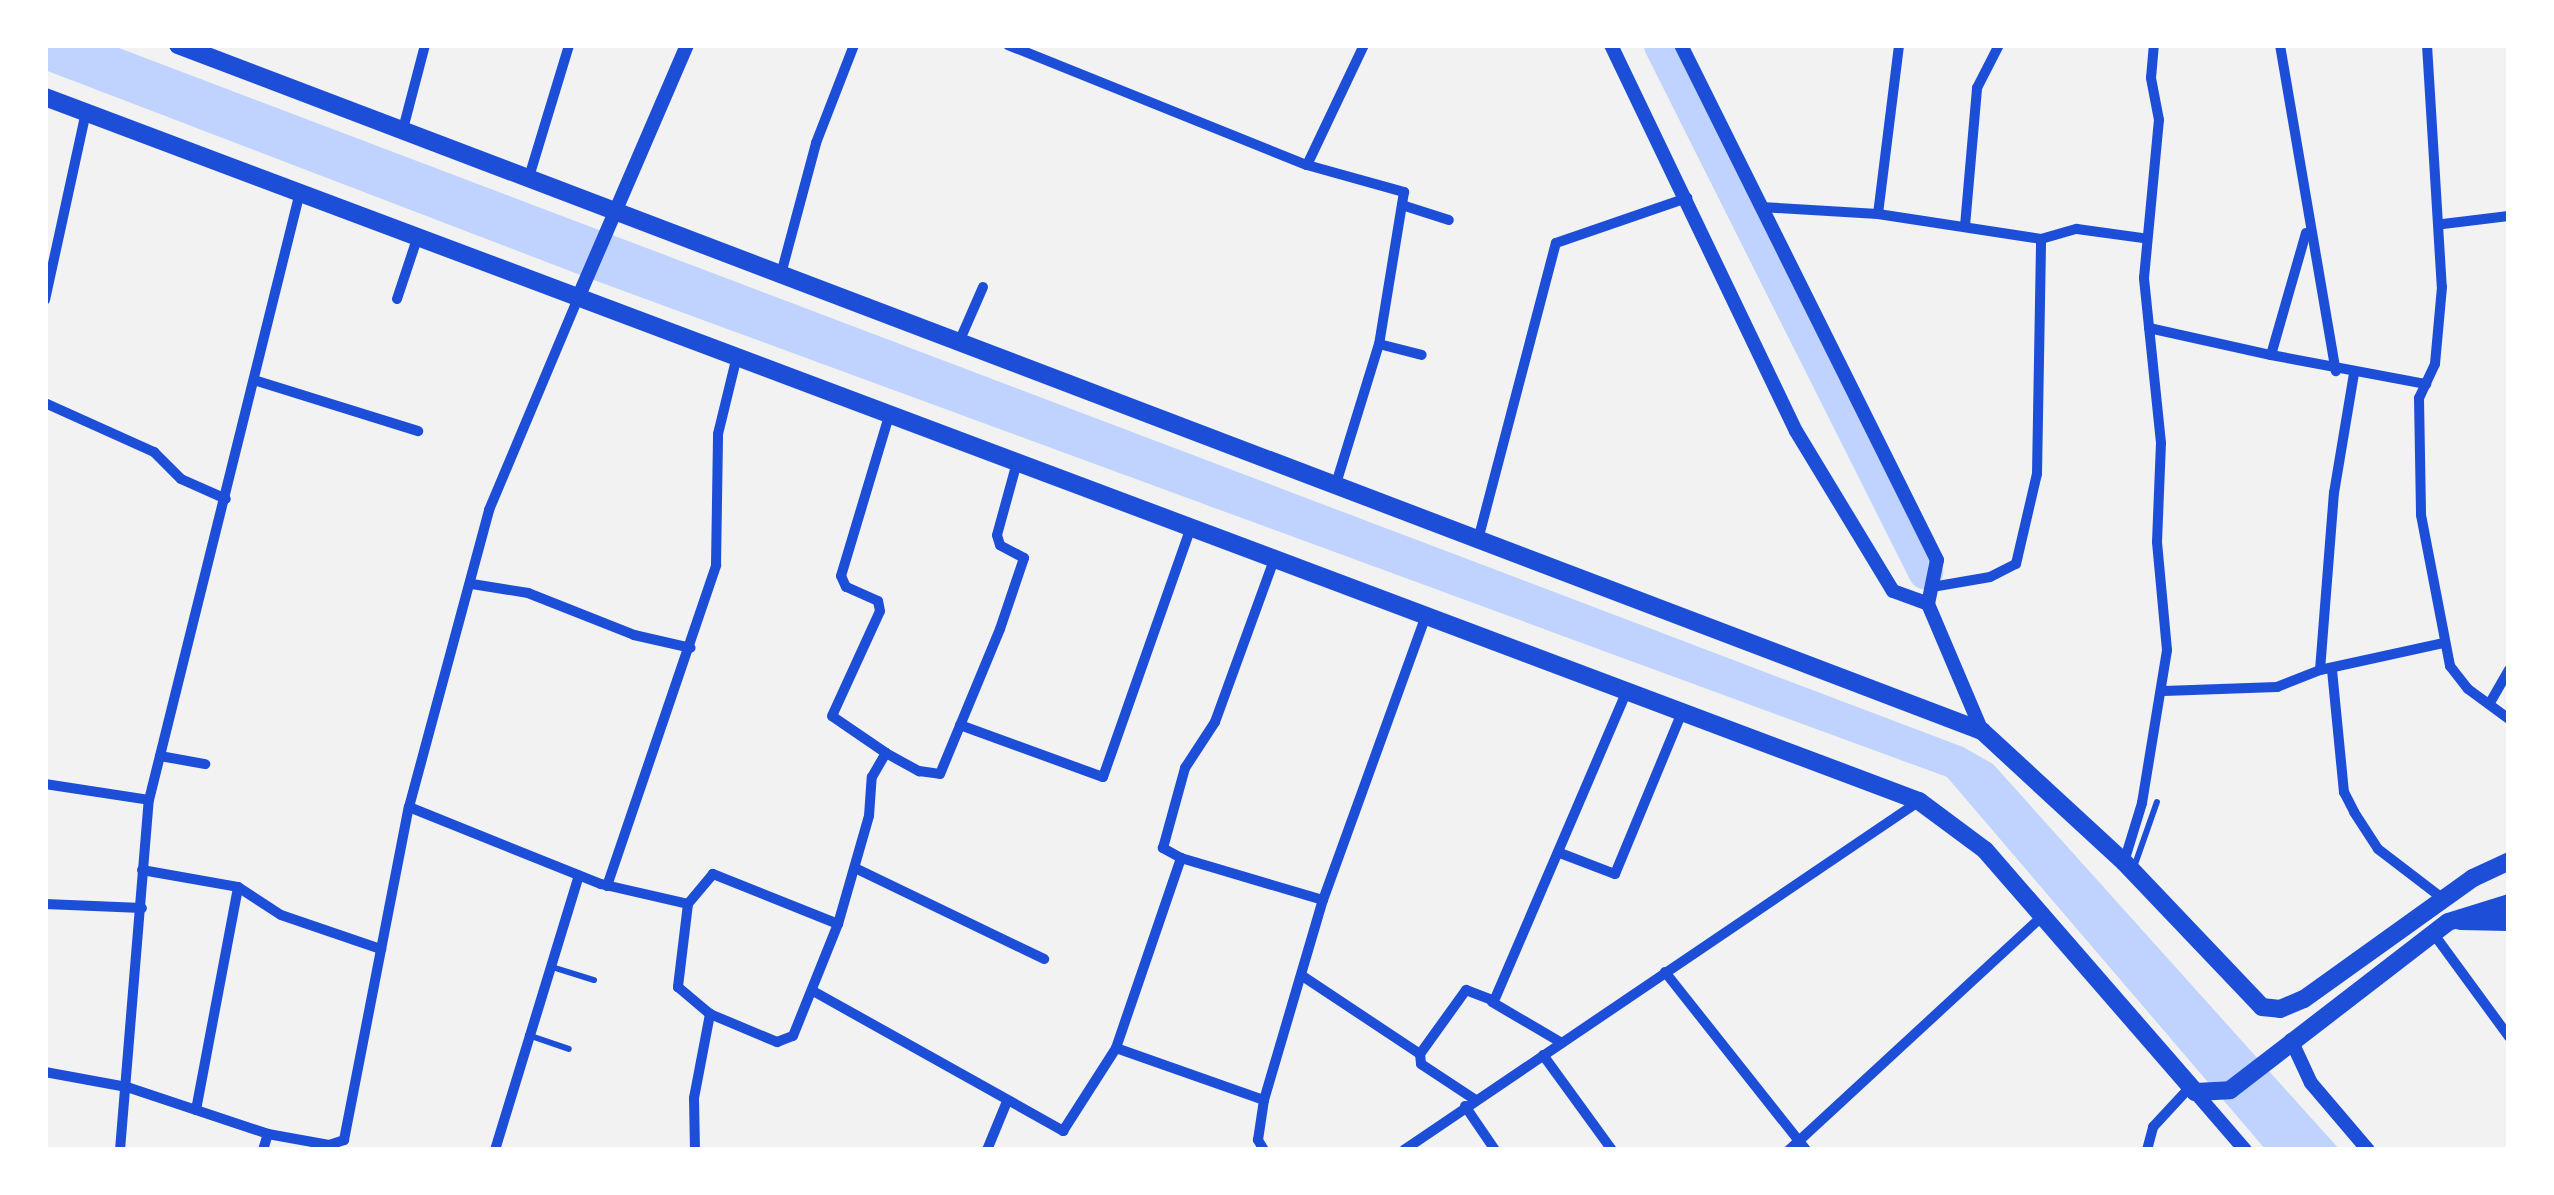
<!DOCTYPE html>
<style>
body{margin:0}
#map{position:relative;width:2554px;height:1195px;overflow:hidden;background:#f2f2f2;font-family:Jost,sans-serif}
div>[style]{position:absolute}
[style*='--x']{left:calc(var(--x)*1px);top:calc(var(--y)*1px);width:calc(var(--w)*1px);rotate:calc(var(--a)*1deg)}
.water>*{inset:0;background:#bfd3fe}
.river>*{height:35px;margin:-17.5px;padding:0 17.5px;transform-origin:17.5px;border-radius:17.5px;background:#bfd3fe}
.service>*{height:6px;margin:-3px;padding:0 3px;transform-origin:3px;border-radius:3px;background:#1d4ed8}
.minor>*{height:10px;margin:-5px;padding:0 5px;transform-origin:5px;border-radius:5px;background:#1d4ed8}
.tertiary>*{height:14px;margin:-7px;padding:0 7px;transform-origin:7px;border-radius:7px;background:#1d4ed8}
.secondary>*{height:18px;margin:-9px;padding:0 9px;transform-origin:9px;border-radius:9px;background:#1d4ed8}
.primary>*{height:18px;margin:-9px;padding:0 9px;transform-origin:9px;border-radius:9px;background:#1d4ed8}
span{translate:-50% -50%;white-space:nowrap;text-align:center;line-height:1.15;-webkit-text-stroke:9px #fff;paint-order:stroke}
.frame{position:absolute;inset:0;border:48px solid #fff;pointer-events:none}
</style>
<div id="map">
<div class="water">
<i style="clip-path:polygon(45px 45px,111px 45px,1963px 747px,1993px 764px,2340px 1150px,2266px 1150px,1947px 777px,583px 276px,45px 70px)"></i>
</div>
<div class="river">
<i style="--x:1661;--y:45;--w:589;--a:63.35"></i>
</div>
<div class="service">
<i style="--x:2133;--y:870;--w:72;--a:-70.6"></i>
<i style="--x:552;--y:967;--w:44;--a:17.2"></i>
<i style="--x:528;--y:1035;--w:43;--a:18.9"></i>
</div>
<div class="minor">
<i style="--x:1008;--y:45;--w:322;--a:21.9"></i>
<i style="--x:1307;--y:165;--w:101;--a:15.6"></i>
<i style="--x:1404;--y:192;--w:154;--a:99.3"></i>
<i style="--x:1379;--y:344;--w:146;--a:107.1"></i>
<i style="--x:2280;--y:45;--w:331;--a:80.3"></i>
<i style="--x:2427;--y:45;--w:242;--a:86.5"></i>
<i style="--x:2442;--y:287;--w:77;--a:95.2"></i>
<i style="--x:2435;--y:364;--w:38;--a:115"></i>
<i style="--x:2419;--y:398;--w:117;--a:89"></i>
<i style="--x:2421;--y:515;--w:154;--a:79.1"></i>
<i style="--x:2450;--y:666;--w:29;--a:52"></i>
<i style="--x:2468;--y:689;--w:51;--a:36.2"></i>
<i style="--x:403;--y:129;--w:87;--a:-75.3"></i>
<i style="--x:1307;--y:165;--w:133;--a:-64.6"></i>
<i style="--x:529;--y:177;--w:138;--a:-73.1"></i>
<i style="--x:1405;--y:206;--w:46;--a:17.7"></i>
<i style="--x:1761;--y:207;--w:117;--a:3.4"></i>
<i style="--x:1878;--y:214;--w:165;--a:8.7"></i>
<i style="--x:2041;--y:239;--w:37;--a:-16"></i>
<i style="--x:2077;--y:229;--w:67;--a:7.8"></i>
<i style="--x:1878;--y:214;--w:170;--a:-82.9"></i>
<i style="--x:2443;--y:224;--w:66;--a:-6.9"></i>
<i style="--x:1965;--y:226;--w:139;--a:-85"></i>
<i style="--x:1977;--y:88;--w:48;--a:-62.9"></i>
<i style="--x:781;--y:274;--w:136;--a:-75"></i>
<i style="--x:816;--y:143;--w:105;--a:-68.8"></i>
<i style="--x:397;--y:299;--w:66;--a:-71.6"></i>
<i style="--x:45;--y:300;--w:192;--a:-77.7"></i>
<i style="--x:2149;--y:328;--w:125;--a:12.5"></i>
<i style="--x:2271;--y:355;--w:127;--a:-74"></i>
<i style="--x:959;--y:342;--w:60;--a:-66.4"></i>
<i style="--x:1379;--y:344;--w:44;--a:14.3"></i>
<i style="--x:2271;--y:355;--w:158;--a:10.6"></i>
<i style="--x:254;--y:380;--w:172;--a:17.3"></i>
<i style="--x:45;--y:403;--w:120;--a:24.2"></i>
<i style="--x:154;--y:452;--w:38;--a:45"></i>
<i style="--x:181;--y:479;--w:49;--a:24"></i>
<i style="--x:1479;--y:536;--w:303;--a:-75.3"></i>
<i style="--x:1556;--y:243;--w:139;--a:-19"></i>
<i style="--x:472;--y:584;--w:57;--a:9.1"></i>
<i style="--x:528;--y:593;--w:114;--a:21.6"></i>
<i style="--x:634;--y:635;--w:58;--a:12.8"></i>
<i style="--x:1932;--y:587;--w:59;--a:-9.8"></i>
<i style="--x:1990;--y:577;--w:29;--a:-27"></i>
<i style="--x:2016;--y:564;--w:92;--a:-76.9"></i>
<i style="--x:2037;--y:474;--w:235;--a:-89"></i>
<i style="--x:2320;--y:670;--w:178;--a:-85.5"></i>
<i style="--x:2334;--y:493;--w:121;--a:-80.5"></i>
<i style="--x:2332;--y:670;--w:123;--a:84.4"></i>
<i style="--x:2344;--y:792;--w:22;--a:63"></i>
<i style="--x:2354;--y:812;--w:44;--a:57"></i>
<i style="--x:2378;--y:849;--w:81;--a:37.4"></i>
<i style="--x:2164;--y:691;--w:113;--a:-2"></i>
<i style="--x:2277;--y:687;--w:46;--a:-21.6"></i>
<i style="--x:2320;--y:670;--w:127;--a:-12.3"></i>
<i style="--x:2491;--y:701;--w:36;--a:-60"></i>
<i style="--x:960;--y:725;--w:152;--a:20"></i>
<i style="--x:1103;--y:777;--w:268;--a:-70.6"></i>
<i style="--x:886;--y:753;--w:65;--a:-145.6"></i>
<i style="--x:832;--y:716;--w:115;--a:-65.4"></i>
<i style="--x:880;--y:611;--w:10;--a:-101"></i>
<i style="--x:878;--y:601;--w:35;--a:-156"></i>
<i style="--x:846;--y:587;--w:12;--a:-114"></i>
<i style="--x:841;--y:576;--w:170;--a:-73.3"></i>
<i style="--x:160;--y:756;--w:46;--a:10.1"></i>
<i style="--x:45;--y:784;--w:105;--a:8.7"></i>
<i style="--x:409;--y:807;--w:207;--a:21.9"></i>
<i style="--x:601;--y:884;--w:89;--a:12.9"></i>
<i style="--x:1560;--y:853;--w:59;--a:20.9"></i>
<i style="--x:1615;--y:874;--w:178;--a:-67.5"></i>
<i style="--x:1181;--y:858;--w:148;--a:16.5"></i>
<i style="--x:2124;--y:862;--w:62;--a:-73"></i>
<i style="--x:2142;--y:803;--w:155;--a:-80.7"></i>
<i style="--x:2167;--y:650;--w:108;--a:-95.3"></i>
<i style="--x:2157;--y:542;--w:99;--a:-87.7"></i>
<i style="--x:2161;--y:443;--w:166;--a:-95.9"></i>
<i style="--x:2144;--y:278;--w:159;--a:-84.6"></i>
<i style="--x:2159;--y:120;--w:43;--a:-100.8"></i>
<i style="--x:2151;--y:78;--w:33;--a:-85"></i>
<i style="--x:855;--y:868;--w:210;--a:25.7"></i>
<i style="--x:142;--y:870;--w:97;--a:10"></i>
<i style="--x:238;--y:887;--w:51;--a:33.1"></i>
<i style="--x:281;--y:915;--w:106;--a:18.8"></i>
<i style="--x:607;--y:886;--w:339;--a:-71.2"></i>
<i style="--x:716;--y:565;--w:131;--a:-89.1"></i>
<i style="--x:718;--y:434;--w:80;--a:-76.3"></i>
<i style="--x:45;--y:904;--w:97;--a:2.4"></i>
<i style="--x:838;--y:924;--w:135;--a:-158.2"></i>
<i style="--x:713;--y:874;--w:39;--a:130"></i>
<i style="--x:688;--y:904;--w:84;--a:96.9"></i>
<i style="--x:678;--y:987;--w:42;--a:40.2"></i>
<i style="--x:710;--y:1014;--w:73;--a:22.7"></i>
<i style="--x:777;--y:1042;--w:17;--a:-21"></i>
<i style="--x:793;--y:1036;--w:121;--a:-68.1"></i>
<i style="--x:838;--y:924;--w:112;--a:-74"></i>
<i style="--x:869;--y:816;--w:39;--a:-86"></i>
<i style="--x:872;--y:777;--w:28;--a:-60"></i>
<i style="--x:886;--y:753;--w:38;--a:29"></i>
<i style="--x:919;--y:771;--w:21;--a:8"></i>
<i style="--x:940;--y:774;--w:157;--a:-67.5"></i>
<i style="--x:1000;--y:629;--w:75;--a:-71.3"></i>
<i style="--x:1024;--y:558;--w:27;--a:-152"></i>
<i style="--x:1000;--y:545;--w:10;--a:-107"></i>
<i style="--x:997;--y:535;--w:79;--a:-74.6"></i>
<i style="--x:2433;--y:933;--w:129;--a:53.8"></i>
<i style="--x:1665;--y:972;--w:227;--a:51.6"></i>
<i style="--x:1304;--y:977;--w:139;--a:33.6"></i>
<i style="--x:1420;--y:1054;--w:79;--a:-54.3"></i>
<i style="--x:1466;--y:990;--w:30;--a:21"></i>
<i style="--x:1494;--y:1001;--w:338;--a:-66.8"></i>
<i style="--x:813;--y:991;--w:287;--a:29.2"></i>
<i style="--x:1063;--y:1131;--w:98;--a:-57.4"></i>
<i style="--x:1116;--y:1048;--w:201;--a:-71.1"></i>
<i style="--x:1181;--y:858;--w:21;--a:-151"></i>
<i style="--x:1163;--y:848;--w:83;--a:-74.6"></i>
<i style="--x:1185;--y:768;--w:55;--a:-56.9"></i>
<i style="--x:1215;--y:722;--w:176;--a:-70"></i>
<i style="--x:1492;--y:1002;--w:81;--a:30.4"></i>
<i style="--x:1116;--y:1048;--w:157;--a:19.4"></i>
<i style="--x:1420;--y:1054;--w:10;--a:84"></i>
<i style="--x:1421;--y:1064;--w:64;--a:33.4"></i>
<i style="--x:1543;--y:1055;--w:117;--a:54"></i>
<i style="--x:45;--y:1072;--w:83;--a:10.4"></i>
<i style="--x:127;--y:1087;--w:149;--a:18.4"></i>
<i style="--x:268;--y:1134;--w:62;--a:10.2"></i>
<i style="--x:329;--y:1145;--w:16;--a:-18"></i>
<i style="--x:344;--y:1140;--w:339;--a:-79"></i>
<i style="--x:409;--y:807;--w:308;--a:-74.9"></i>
<i style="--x:489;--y:510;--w:230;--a:-67.2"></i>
<i style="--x:1465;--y:1106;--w:53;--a:55.7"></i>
<i style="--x:196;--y:1110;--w:227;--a:-79.3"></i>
<i style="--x:120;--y:1150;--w:351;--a:-85.3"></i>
<i style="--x:149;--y:800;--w:626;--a:-76.05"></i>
<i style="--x:263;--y:1150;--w:17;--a:-73"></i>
<i style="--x:495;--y:1150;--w:287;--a:-73"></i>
<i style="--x:695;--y:1150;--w:52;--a:-91.1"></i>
<i style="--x:694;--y:1098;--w:86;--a:-79.2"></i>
<i style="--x:987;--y:1150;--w:50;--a:-67.6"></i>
<i style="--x:1264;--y:1150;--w:12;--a:-121"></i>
<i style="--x:1258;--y:1140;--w:40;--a:-81.5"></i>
<i style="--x:1264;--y:1100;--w:209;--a:-73.6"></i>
<i style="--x:1323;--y:900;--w:302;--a:-70.1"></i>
<i style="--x:1404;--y:1150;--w:621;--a:-34.1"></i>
<i style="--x:1789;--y:1150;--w:342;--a:-42.7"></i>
<i style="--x:2147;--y:1150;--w:24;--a:-75"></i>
<i style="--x:2153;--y:1127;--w:54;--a:-47.2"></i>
</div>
<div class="tertiary">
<i style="--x:1611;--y:45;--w:428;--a:64.4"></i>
<i style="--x:1796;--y:431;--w:187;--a:58.8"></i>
<i style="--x:1893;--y:591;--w:37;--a:20"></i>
<i style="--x:1928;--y:604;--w:138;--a:67"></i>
<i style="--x:1681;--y:45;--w:575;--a:63.57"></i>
<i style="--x:1937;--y:560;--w:45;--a:101.6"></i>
<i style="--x:578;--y:298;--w:275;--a:-66.7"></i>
<i style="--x:2291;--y:1040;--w:47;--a:65.1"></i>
<i style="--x:2311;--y:1083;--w:88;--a:49.6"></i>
<i style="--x:2195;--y:1092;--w:77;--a:49.2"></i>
</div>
<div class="secondary">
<i style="--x:2460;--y:921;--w:49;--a:1.2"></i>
</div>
<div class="primary">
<i style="--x:178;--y:45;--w:1930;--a:20.82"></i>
<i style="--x:1982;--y:731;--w:193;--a:42.7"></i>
<i style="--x:2124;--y:862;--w:200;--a:46.4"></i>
<i style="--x:2262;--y:1007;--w:18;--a:6"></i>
<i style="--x:2280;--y:1009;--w:26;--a:-23"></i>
<i style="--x:2304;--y:999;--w:208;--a:-35.6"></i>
<i style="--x:2473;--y:878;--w:40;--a:-25"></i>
<i style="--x:45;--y:97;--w:2002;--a:20.59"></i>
<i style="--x:1919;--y:801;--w:82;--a:36.6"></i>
<i style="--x:1985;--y:850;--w:320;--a:49"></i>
<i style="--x:2195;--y:1092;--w:35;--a:-3"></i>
<i style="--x:2230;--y:1090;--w:275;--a:-37.6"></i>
<i style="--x:2448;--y:922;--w:64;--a:-17.3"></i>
</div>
<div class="frame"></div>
</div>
